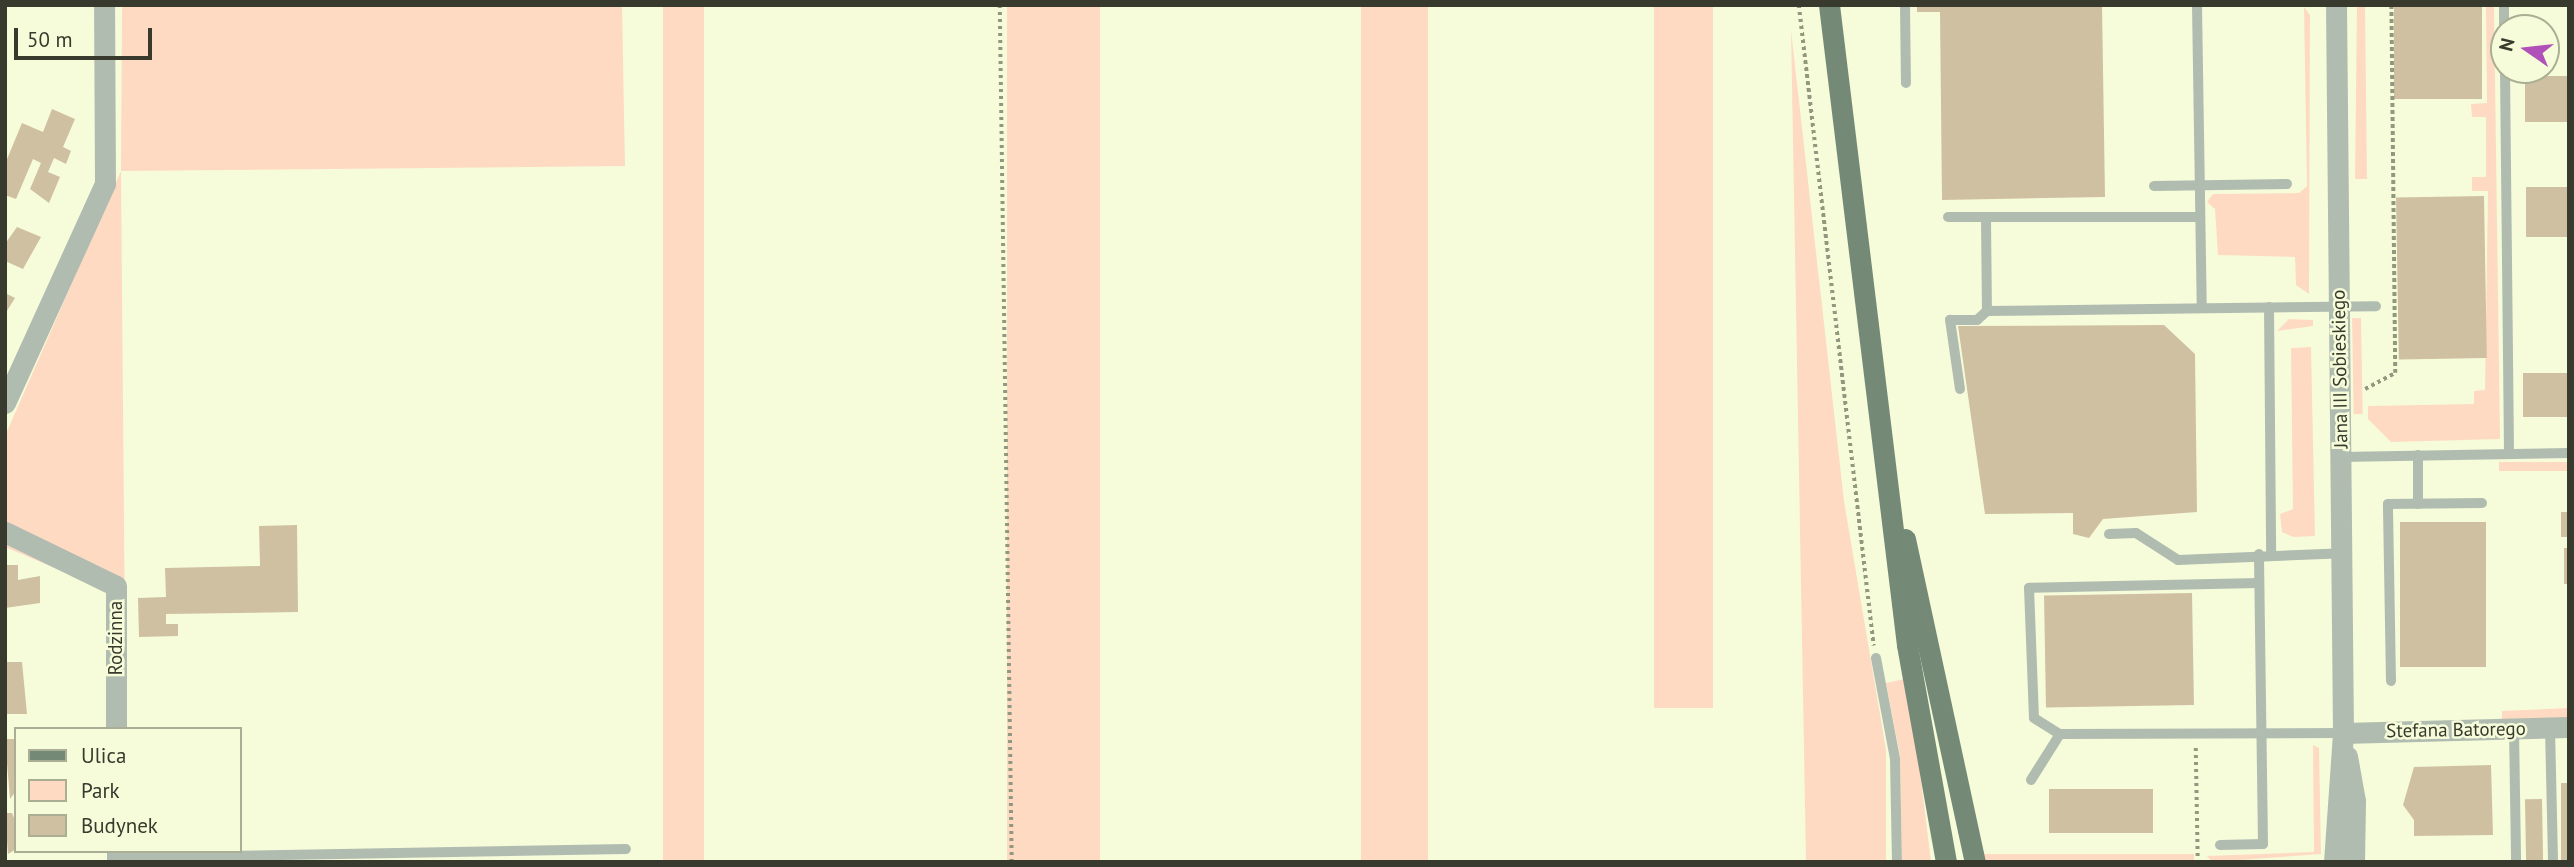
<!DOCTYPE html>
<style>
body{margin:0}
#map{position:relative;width:2574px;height:867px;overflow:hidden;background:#f6fcda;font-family:"PT Sans",sans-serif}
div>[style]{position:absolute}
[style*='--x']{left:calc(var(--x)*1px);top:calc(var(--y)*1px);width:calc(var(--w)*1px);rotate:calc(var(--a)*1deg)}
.green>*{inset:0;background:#fedac3;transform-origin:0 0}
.building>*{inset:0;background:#cfc0a1;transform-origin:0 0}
.path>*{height:3.5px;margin-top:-1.75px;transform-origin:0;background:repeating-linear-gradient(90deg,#92977f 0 3.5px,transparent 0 7px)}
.lane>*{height:10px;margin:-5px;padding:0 5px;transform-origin:5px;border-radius:5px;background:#b1bcb1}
.street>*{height:21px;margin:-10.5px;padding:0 10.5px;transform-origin:10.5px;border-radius:10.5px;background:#b1bcb1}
.primary>*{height:21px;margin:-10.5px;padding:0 10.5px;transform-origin:10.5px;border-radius:10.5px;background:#758a76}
span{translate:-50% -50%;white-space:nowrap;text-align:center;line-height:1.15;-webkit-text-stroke:5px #f6fcda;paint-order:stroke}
.street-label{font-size:19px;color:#373a2c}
.frame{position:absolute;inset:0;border:7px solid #373a2c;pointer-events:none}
.legend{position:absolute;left:14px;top:727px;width:228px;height:126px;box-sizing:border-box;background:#f6fcda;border:2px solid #aaae94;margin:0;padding:9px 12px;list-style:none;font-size:21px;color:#373a2c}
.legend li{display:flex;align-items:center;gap:14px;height:35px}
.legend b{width:35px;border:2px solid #aaae94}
.north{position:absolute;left:2490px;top:14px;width:70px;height:70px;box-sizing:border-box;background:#f6fcda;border:2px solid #aaae94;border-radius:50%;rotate:284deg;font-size:19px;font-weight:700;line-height:28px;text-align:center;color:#373a2c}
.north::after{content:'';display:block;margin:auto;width:24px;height:32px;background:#b050b8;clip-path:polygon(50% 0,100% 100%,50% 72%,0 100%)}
.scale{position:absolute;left:14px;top:28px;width:138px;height:32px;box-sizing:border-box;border:4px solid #373a2c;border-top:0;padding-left:9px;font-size:21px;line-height:24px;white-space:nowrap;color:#373a2c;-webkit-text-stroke:5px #f6fcda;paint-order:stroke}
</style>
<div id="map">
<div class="green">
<i style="clip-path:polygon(122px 5px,622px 5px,625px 166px,121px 171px,125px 638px,109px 591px,5px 547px,5px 436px,121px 171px)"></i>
<i style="left:663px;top:5px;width:41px;height:857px"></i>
<i style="left:1007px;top:5px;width:93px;height:857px"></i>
<i style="left:1361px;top:5px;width:67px;height:857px"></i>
<i style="left:1654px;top:5px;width:59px;height:703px"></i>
<i style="clip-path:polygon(2357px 5px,2365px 6px,2367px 179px,2355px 179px)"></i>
<i style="clip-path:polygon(2486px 5px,2494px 5px,2500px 439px,2391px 442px,2368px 419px,2368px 406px,2474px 404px,2474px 391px,2485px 390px,2488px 191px,2472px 191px,2472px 177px,2486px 177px,2486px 117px,2472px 117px,2471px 104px,2487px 103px)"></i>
<i style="clip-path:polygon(2304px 7px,2310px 15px,2309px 294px,2296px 285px,2295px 257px,2218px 255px,2215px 209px,2207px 202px,2213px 194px,2299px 193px,2307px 186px)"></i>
<i style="clip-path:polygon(1791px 30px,1844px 501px,1886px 750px,1886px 862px,1806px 862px)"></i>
<i style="left:2361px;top:318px;width:96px;height:9px;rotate:89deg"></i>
<i style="clip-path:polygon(2289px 319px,2313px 320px,2313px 326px,2277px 331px)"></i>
<i style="clip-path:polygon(2311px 347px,2315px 536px,2293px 537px,2282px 532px,2280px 514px,2293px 509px,2291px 348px)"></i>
<i style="left:2569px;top:462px;width:9px;height:70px;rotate:90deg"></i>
<i style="clip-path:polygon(2569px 628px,2569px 718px,2502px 720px,2502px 711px,2568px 708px)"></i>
<i style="clip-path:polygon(1905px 679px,1917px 747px,1931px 862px,1902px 862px,1900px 756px,1886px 683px)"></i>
<i style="clip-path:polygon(2313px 745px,2319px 748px,2321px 854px,2212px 862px,2207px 856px,2314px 852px)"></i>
<i style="left:2194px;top:854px;width:8px;height:211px;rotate:90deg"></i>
</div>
<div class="building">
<i style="clip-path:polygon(1917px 5px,2102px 5px,2105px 197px,1942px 200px,1940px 12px,1917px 12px)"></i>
<i style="left:2394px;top:5px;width:88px;height:94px"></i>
<i style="left:2525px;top:76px;width:44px;height:46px"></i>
<i style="clip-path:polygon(52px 109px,75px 119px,63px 147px,71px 151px,66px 164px,54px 158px,48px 172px,60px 177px,49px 203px,30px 189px,41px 163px,33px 159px,16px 199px,5px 195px,5px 164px,22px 123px,43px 132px)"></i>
<i style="left:2526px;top:187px;width:43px;height:50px"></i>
<i style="left:2484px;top:196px;width:162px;height:88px;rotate:89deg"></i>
<i style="clip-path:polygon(17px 227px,41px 237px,23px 269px,5px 261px,5px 244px)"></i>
<i style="clip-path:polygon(5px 293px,15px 298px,5px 314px)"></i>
<i style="clip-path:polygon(2164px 325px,2195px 354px,2197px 512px,2103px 519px,2089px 538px,2073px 534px,2073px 513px,1985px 514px,1958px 326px)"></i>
<i style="left:2569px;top:373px;width:44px;height:46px;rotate:90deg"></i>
<i style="left:2561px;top:512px;width:8px;height:25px"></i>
<i style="left:2486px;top:522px;width:145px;height:86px;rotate:90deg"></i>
<i style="clip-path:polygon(297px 525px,298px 612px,166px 614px,166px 624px,178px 624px,178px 636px,139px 637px,138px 598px,166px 597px,165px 568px,260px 566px,259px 526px)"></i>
<i style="left:2564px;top:548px;width:5px;height:36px"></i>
<i style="clip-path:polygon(5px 565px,18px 565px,18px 580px,40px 576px,40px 603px,5px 608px)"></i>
<i style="left:2192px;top:593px;width:112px;height:148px;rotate:89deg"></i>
<i style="clip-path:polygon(5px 662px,22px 662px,27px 714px,5px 714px)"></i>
<i style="clip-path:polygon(5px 739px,16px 739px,16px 791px,10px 799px)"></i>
<i style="clip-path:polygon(2491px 765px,2493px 835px,2414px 836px,2414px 820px,2403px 805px,2414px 767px)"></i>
<i style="left:2561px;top:783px;width:8px;height:79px"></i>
<i style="left:2153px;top:789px;width:44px;height:104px;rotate:90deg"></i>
<i style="left:2542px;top:799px;width:63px;height:17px;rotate:89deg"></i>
<i style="clip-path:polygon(5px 813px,12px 813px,16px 823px,16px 849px,8px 854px)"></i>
</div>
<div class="path">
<i style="--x:1000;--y:5;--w:857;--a:89.2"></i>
<i style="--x:1799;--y:5;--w:645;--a:83.33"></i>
<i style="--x:2365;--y:389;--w:34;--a:-28"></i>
<i style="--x:2395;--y:373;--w:368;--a:-90.6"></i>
<i style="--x:2196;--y:748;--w:114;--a:89"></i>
</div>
<div class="lane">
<i style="--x:1905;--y:5;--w:78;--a:89.3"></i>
<i style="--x:2197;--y:5;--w:303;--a:89.1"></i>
<i style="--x:2504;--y:5;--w:23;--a:90"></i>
<i style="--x:2505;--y:70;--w:384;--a:89.4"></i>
<i style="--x:2154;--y:186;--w:133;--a:-0.9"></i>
<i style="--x:1948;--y:217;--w:252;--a:0"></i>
<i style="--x:1986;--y:220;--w:91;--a:89.4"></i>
<i style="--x:2269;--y:307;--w:247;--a:89.5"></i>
<i style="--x:1960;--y:389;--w:70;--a:-98.2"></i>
<i style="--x:1950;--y:320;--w:27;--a:0"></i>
<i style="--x:1977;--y:320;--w:13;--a:-42"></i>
<i style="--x:1987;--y:311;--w:389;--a:-0.7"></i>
<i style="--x:2418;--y:455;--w:49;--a:90"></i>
<i style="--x:2341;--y:457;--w:228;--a:-1"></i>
<i style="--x:2109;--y:534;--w:27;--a:-2"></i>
<i style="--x:2136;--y:533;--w:50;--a:32.7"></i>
<i style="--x:2178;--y:560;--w:164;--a:-2.4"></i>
<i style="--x:2259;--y:583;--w:230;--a:178.8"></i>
<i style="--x:2029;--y:588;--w:130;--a:87.8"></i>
<i style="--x:2034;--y:718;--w:31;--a:32"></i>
<i style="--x:2060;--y:734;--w:283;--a:-0.2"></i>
<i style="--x:1876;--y:658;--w:103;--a:79.3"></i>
<i style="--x:1895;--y:759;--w:103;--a:88.9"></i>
<i style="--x:2391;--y:681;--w:177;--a:-91"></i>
<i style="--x:2388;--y:504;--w:94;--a:-0.6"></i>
<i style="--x:2550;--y:728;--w:134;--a:88.7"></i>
<i style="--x:2514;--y:729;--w:133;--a:89.1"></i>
<i style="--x:2031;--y:780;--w:54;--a:-57.8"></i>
<i style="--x:2220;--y:845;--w:43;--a:-1.3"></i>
<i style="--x:2263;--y:844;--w:290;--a:-90.8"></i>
<i style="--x:117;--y:858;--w:509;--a:-1.01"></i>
</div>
<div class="street">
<i style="--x:5;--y:403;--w:241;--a:-65.5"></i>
<i style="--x:105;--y:184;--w:179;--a:-90.3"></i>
<i style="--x:5;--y:532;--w:123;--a:25.9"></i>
<i style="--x:116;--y:586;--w:143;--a:90"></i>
<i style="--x:2343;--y:733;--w:226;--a:-1.5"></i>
<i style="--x:2347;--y:756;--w:46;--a:79.9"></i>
<i style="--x:2355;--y:801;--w:61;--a:90.9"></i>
<i style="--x:117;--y:851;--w:11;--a:90"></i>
<i style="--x:2334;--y:862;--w:129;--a:-86"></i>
<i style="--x:2343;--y:733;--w:728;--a:-90.55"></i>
</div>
<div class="primary">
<i style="--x:1829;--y:5;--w:645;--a:83.05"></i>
<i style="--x:1907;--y:645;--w:220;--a:79.8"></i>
<i style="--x:1905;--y:539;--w:330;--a:77.8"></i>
</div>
<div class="street-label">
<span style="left:2340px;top:369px;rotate:-91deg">Jana III Sobieskiego</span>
<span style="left:116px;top:638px;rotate:-90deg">Rodzinna</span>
<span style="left:2456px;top:730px;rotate:-1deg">Stefana Batorego</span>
</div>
<div class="frame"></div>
<ul class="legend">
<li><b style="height:9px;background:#758a76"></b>Ulica</li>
<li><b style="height:19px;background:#fedac3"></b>Park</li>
<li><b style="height:19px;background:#cfc0a1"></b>Budynek</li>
</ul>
<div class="north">N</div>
<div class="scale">50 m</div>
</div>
